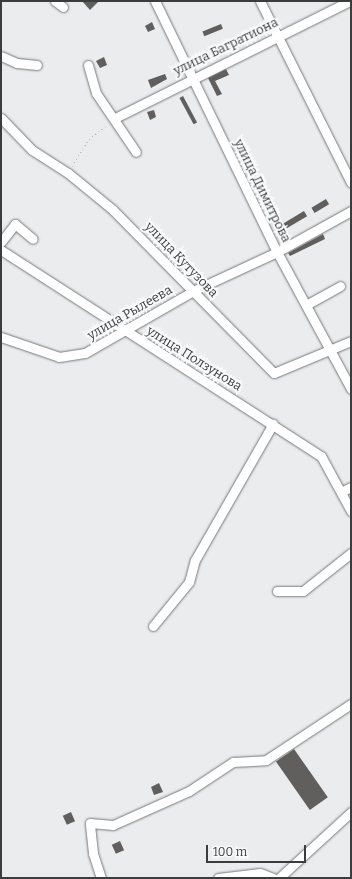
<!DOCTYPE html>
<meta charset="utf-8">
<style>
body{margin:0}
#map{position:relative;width:352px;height:879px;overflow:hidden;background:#ebecee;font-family:Bitter,serif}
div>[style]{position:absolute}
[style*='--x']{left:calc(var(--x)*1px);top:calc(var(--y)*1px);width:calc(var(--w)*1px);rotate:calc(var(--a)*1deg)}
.building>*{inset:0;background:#605f5e;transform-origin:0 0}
.path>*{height:1px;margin-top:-0.5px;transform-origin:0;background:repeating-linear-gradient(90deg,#acadae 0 1px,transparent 0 4px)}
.roads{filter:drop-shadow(0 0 1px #767778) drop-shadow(0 0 1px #767778)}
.minor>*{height:9px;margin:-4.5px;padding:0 4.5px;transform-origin:4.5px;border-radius:4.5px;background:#fff}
span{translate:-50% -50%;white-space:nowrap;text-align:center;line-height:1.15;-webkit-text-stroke:4px #f8fafb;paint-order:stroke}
.street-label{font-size:13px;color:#3b3c3c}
.frame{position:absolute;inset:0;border:2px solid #3b3c3c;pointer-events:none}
.scale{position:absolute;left:206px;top:845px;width:100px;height:18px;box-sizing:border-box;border:2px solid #3b3c3c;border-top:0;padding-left:5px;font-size:12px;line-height:14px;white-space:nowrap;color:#3b3c3c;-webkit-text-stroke:3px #f8fafb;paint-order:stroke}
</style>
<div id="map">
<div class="building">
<i style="clip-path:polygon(82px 1px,99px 1px,90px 10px)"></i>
<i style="clip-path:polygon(152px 22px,155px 29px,148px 32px,145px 26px)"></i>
<i style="left:221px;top:24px;width:5px;height:20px;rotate:68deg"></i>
<i style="clip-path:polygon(104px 57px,107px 65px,100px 68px,96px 61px)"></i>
<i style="clip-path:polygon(226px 69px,229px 75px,215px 81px,222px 94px,217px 96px,208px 78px)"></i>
<i style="clip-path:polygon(165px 74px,167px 79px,151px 88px,148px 80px)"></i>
<i style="left:183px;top:96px;width:30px;height:4px;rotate:62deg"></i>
<i style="clip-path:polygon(154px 110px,156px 117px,150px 120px,147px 112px)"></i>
<i style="left:326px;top:199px;width:6px;height:17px;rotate:59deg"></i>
<i style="left:304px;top:211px;width:6px;height:31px;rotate:59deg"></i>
<i style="clip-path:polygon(323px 234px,325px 239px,290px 256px,288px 253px)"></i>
<i style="left:294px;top:749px;width:59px;height:22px;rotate:55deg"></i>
<i style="clip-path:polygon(159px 783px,163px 792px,154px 795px,151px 787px)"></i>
<i style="left:71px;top:812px;width:10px;height:9px;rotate:66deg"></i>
<i style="left:120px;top:841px;width:10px;height:9px;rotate:66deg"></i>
</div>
<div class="path">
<i style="--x:72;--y:166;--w:32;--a:-58"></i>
<i style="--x:89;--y:139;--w:23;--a:-38"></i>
</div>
<div class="roads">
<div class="minor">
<i style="--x:55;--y:1;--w:10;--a:37"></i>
<i style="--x:155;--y:1;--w:279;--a:64.1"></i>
<i style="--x:277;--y:252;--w:156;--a:61.6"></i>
<i style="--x:260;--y:1;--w:203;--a:63.4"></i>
<i style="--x:1;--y:56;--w:17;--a:24"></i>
<i style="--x:17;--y:63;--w:20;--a:6"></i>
<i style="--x:88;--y:65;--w:29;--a:74"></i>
<i style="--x:96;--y:93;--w:71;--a:55.9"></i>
<i style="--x:1;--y:118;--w:45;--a:45.9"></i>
<i style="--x:32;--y:150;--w:43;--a:32.6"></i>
<i style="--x:68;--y:173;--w:58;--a:39.4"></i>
<i style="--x:113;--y:210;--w:229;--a:45.4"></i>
<i style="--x:274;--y:373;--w:83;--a:-22.6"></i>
<i style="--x:115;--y:118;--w:263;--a:-26.5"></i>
<i style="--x:1;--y:242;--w:23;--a:-52"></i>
<i style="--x:15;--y:224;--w:23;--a:40"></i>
<i style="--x:1;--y:250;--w:381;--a:32.8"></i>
<i style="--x:321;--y:456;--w:63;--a:61.4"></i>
<i style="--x:306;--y:305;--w:39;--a:-29"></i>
<i style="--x:1;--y:337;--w:61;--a:19"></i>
<i style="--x:59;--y:357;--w:26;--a:-9"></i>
<i style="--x:85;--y:353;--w:127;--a:-29.8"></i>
<i style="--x:195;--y:290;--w:90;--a:-24.9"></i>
<i style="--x:277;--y:252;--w:85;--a:-29"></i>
<i style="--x:341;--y:492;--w:11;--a:-27"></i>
<i style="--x:277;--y:591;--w:26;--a:0"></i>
<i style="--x:303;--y:591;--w:61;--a:-38.4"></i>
<i style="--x:153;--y:626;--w:57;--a:-50.7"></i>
<i style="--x:189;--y:582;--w:23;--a:-75"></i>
<i style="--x:195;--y:560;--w:157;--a:-60.2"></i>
<i style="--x:101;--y:878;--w:26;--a:-108"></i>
<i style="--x:93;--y:853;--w:30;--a:-96"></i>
<i style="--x:90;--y:823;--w:23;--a:5"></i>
<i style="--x:113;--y:825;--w:83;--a:-24.1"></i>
<i style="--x:189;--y:791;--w:53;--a:-33.4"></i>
<i style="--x:233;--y:762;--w:33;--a:-3"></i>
<i style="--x:266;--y:760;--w:102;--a:-33.4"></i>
<i style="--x:218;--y:878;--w:42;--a:-6.8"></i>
<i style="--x:260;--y:873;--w:14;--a:21"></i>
<i style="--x:279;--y:878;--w:98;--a:-42.5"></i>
</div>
</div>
<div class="street-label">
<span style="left:226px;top:47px;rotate:-26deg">улица Багратиона</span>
<span style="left:262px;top:191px;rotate:64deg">улица Димитрова</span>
<span style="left:181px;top:260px;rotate:46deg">улица Кутузова</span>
<span style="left:130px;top:313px;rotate:-30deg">улица Рылеева</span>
<span style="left:194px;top:359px;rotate:32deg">улица Ползунова</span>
</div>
<div class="frame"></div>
<div class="scale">100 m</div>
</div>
